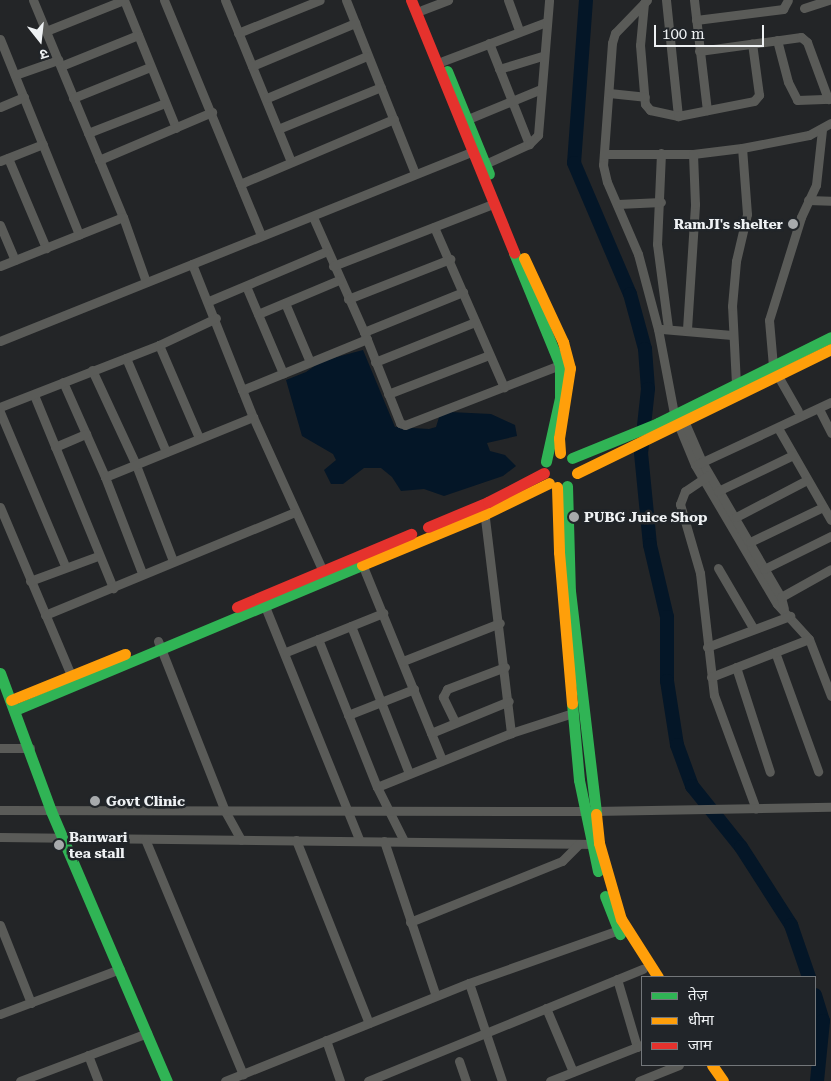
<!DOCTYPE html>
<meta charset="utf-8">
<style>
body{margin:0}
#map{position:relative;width:831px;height:1081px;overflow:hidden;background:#232527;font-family:"Roboto Serif","Noto Sans Devanagari",serif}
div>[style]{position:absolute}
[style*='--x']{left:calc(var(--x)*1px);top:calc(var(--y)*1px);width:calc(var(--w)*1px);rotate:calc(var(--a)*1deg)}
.water>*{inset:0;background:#041627}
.river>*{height:14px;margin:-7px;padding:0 7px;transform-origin:7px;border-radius:7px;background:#041627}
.street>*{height:9px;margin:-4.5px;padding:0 4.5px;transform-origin:4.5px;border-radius:4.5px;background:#5a5b58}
.fast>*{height:11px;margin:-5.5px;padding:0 5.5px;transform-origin:5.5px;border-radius:5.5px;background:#30b455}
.slow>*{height:11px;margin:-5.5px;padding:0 5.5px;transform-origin:5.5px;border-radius:5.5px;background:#ff9f0a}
.jam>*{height:11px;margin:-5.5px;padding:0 5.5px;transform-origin:5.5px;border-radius:5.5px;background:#e5322d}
.dots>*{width:14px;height:14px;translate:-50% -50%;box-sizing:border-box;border:2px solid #212529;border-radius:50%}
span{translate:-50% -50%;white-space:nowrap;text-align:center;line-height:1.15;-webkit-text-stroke:5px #212529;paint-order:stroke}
.poi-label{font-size:14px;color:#eef1f3;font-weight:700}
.right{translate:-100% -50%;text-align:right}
.left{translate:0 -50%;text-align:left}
.legend{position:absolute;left:641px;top:976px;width:175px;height:90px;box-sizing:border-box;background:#212529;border:1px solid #73777a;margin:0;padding:6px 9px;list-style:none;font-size:15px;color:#eef1f3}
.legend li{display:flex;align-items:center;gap:10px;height:25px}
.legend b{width:25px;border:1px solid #73777a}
.north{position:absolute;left:15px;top:15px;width:50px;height:50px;-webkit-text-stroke:4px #212529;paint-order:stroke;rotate:164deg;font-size:14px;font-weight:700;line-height:20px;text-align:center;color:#eef1f3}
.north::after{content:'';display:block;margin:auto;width:18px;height:22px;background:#eef1f3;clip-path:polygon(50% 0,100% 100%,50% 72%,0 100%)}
.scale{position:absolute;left:654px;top:25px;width:110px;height:22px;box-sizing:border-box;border:2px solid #eef1f3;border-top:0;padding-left:6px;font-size:15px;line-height:18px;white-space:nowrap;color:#eef1f3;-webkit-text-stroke:4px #212529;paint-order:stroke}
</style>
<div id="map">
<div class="water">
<i style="clip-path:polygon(363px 350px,395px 427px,429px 429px,436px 427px,440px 414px,450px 412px,491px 414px,515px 425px,517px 436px,487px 443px,490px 451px,505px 455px,516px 466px,503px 476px,444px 496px,424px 489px,401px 491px,392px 477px,381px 468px,364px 468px,343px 484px,331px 484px,324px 470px,336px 460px,333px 454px,302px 436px,286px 380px,306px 372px,322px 361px)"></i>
</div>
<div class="river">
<i style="--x:586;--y:0;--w:163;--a:94.2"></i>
<i style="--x:574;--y:163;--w:142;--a:66.9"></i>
<i style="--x:630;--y:294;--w:57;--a:74.7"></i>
<i style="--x:645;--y:349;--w:40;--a:85.7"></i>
<i style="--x:648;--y:389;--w:64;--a:96.2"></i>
<i style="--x:641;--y:453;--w:92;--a:84.4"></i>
<i style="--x:650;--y:545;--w:74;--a:76.7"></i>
<i style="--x:667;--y:617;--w:64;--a:90"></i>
<i style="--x:667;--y:681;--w:65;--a:81.1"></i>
<i style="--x:677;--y:745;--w:44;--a:69.9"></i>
<i style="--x:692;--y:786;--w:78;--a:51.2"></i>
<i style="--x:741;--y:847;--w:93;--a:57.3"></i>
<i style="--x:791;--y:925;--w:55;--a:70.9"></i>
<i style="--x:815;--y:995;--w:27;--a:73"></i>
<i style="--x:823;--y:1021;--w:60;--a:95.7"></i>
</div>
<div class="street">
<i style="--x:33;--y:0;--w:235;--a:67.5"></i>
<i style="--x:123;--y:217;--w:69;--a:70.5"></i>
<i style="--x:124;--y:0;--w:138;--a:67.9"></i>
<i style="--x:164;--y:0;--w:254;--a:67.6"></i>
<i style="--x:225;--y:0;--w:175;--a:67.8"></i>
<i style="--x:346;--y:0;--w:186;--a:68.3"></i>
<i style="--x:508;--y:0;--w:33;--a:70"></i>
<i style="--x:647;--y:0;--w:46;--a:134.1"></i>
<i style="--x:615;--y:33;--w:10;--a:107"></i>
<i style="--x:612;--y:43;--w:122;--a:94.2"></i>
<i style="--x:603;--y:165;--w:17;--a:77"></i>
<i style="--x:607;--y:182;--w:78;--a:66.7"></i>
<i style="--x:638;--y:254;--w:78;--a:75.1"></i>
<i style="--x:658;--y:329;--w:86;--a:79.3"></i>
<i style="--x:674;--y:414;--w:55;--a:67.6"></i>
<i style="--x:695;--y:465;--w:161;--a:59.5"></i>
<i style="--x:777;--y:604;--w:47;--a:47.6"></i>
<i style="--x:809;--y:639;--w:61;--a:68.9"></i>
<i style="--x:666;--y:0;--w:117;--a:84.1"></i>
<i style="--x:694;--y:0;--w:111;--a:83.3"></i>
<i style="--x:644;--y:3;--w:42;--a:95.4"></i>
<i style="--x:640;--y:45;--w:59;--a:85.2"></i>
<i style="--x:645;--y:104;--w:8;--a:50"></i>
<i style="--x:650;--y:110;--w:29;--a:12"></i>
<i style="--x:678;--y:116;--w:77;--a:-11.2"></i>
<i style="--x:754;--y:101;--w:8;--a:-50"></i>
<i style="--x:759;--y:95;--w:52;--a:-97.7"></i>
<i style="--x:804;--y:8;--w:26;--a:-18"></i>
<i style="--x:422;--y:10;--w:28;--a:-21"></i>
<i style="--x:696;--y:20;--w:88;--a:-7.2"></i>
<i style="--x:783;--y:9;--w:10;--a:-61"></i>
<i style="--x:46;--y:31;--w:84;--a:-21.7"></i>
<i style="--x:238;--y:33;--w:88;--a:-21.9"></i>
<i style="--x:0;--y:39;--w:211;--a:68"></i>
<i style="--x:777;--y:40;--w:43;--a:75.3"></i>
<i style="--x:788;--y:82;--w:20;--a:63"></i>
<i style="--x:797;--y:100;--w:34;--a:-2"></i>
<i style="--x:489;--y:43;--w:109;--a:68.4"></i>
<i style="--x:699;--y:51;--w:103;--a:-7.8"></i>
<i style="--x:801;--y:37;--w:8;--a:40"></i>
<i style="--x:807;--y:42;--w:61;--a:69.8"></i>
<i style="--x:443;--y:61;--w:110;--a:-20.7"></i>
<i style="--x:61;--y:66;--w:83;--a:-21.9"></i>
<i style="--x:252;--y:66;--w:112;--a:-22.7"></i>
<i style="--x:499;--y:69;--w:45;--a:-16.8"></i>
<i style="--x:15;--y:75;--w:46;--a:-19.2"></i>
<i style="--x:609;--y:93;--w:36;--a:6"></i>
<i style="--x:73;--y:98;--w:83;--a:-21.9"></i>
<i style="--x:267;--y:98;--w:108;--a:-22.8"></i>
<i style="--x:0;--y:107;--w:26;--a:-23"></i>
<i style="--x:468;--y:119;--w:79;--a:-22.3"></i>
<i style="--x:278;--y:129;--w:111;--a:-22.2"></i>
<i style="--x:88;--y:133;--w:83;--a:-21.3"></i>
<i style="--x:661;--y:153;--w:91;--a:92.5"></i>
<i style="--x:657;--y:244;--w:85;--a:82.5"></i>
<i style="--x:604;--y:154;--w:89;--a:0"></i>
<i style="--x:693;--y:154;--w:49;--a:-7"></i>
<i style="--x:742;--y:148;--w:68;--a:-11"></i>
<i style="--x:809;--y:135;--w:25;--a:-29"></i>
<i style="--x:8;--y:158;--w:98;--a:67.1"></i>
<i style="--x:99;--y:160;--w:123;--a:-23"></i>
<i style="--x:0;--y:161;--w:46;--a:-21.6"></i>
<i style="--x:485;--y:164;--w:48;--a:-24.4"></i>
<i style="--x:529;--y:144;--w:13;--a:-45"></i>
<i style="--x:538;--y:135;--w:135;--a:-85.3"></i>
<i style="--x:240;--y:184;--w:167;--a:-22.9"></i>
<i style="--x:808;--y:200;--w:23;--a:2"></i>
<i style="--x:618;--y:204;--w:43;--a:-2.7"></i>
<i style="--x:313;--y:217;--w:126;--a:66.1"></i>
<i style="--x:364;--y:332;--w:98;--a:68.4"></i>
<i style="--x:400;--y:423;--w:5;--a:22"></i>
<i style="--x:405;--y:425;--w:166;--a:-21.2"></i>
<i style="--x:0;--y:225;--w:38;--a:67"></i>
<i style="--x:434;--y:227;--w:175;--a:66.4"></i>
<i style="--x:192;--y:264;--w:165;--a:68.3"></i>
<i style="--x:253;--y:417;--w:175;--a:65.6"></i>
<i style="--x:0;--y:266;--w:132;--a:-21.7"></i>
<i style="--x:333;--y:266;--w:172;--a:-21.2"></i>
<i style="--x:246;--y:286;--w:95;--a:67"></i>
<i style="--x:348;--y:299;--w:110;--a:-21.4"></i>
<i style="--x:209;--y:301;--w:126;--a:-22.9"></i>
<i style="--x:285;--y:303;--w:64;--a:67"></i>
<i style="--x:258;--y:314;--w:88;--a:-22.8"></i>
<i style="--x:662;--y:329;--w:70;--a:4.9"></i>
<i style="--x:687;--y:329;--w:125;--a:-86.3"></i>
<i style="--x:695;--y:204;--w:50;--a:-92.3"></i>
<i style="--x:364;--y:332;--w:107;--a:-22"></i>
<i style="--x:0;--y:341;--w:508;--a:-21.86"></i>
<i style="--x:159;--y:345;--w:101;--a:66.7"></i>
<i style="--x:126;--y:358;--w:102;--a:66.9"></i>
<i style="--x:375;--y:362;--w:108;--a:-21.8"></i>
<i style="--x:773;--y:366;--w:46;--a:-95"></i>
<i style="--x:769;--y:320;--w:108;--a:-72.7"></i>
<i style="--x:801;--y:217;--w:35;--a:-65"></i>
<i style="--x:816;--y:185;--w:55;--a:-83.8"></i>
<i style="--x:92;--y:370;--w:105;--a:65.1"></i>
<i style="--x:136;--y:465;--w:103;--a:68.9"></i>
<i style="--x:782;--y:372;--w:6;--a:135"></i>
<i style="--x:778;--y:376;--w:40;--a:60.3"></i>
<i style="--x:63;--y:382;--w:104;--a:66.1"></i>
<i style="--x:105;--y:477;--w:103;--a:68.9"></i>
<i style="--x:736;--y:384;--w:78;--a:-92.9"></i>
<i style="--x:732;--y:306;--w:45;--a:-84.9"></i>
<i style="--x:736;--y:261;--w:48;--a:-76.8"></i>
<i style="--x:747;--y:214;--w:66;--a:-94.3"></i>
<i style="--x:242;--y:390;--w:135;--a:-22.2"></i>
<i style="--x:388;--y:394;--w:108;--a:-21.1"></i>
<i style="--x:34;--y:395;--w:209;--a:67.7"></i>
<i style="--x:0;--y:407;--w:171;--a:-21.3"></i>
<i style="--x:159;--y:345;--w:63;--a:-25.3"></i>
<i style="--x:819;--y:409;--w:27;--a:63"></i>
<i style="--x:0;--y:412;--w:167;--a:67.1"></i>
<i style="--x:682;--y:416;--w:50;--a:66.5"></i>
<i style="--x:702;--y:462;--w:156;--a:59.7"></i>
<i style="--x:781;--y:597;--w:12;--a:76"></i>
<i style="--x:778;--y:428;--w:106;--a:60.1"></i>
<i style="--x:55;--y:447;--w:34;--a:-23"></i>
<i style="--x:698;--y:464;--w:147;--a:-25"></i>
<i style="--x:709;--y:475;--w:29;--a:146"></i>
<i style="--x:685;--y:491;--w:14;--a:111"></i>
<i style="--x:680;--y:504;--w:72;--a:73.8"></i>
<i style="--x:700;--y:573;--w:123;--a:83.5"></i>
<i style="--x:714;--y:695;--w:121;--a:69.8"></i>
<i style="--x:105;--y:477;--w:160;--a:-22.1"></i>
<i style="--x:718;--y:491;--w:83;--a:-25.6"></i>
<i style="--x:0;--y:507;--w:188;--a:67.1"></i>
<i style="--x:484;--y:510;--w:225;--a:83.1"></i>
<i style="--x:736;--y:517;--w:80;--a:-27.5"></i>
<i style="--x:750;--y:542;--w:81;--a:-25.6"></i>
<i style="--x:362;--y:564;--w:212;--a:67.8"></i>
<i style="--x:718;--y:568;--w:69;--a:59.7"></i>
<i style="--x:764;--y:569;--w:75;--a:-26.2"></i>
<i style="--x:30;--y:581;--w:72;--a:-20.2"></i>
<i style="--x:781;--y:597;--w:57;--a:-29.2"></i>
<i style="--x:264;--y:604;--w:253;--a:68"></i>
<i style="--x:45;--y:615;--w:270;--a:-22.4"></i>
<i style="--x:351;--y:626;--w:158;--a:68.5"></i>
<i style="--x:318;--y:639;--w:159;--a:68.3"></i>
<i style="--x:377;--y:787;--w:60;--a:63.4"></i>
<i style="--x:158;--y:641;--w:183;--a:68.5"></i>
<i style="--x:225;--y:811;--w:33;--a:61"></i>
<i style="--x:707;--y:647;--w:89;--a:-20.5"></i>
<i style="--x:286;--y:652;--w:105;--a:-21.9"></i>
<i style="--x:775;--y:652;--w:127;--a:70.1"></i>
<i style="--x:403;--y:661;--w:104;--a:-21.4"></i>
<i style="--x:736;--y:667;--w:110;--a:72.1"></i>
<i style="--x:711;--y:677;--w:105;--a:-21.2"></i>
<i style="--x:348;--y:715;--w:71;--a:-21.5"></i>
<i style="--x:455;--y:722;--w:28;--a:-116"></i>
<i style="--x:443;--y:697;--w:9;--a:-63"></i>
<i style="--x:447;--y:689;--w:62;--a:-20.8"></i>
<i style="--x:431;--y:733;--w:84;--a:-22.3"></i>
<i style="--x:0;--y:748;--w:30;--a:0"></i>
<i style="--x:377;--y:787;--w:144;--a:-21.9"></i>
<i style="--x:511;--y:733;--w:65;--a:-17.9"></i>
<i style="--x:0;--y:810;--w:594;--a:0.1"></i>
<i style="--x:594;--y:811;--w:237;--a:-1"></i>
<i style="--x:0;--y:837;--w:597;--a:0.67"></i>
<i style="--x:145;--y:839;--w:255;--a:67.4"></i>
<i style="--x:296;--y:840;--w:197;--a:68.3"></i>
<i style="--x:384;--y:841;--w:163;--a:71.5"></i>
<i style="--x:410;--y:922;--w:164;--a:-21.9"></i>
<i style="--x:562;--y:861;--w:24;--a:-45"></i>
<i style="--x:0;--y:925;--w:84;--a:68.3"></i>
<i style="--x:617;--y:979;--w:71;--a:73.6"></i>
<i style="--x:469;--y:983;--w:103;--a:71.4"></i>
<i style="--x:546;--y:1008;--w:69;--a:67.1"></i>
<i style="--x:0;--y:1014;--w:128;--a:-20.6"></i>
<i style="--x:326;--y:1040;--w:43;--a:71.1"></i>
<i style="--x:88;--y:1055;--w:28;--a:69"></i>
<i style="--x:459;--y:1061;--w:21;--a:71"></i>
<i style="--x:20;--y:1081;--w:136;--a:-20.7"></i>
<i style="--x:225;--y:1081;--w:263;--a:-21.9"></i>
<i style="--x:469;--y:983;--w:164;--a:-19.5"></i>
<i style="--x:368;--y:1081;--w:297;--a:-22.2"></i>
<i style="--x:550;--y:1081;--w:99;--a:-21.4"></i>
<i style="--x:639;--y:1081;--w:43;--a:-21.8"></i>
</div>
<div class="fast">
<i style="--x:447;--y:71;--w:111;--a:67.8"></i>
<i style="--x:514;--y:253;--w:121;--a:67.7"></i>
<i style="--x:560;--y:365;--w:33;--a:90"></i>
<i style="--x:560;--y:398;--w:65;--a:102.5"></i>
<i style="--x:572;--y:458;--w:93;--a:-22.1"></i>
<i style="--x:658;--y:423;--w:193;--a:-26.4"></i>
<i style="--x:567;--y:486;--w:105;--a:88.4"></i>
<i style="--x:570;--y:591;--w:225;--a:83.3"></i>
<i style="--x:0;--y:673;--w:147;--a:69.7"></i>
<i style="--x:51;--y:811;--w:294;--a:66.8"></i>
<i style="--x:572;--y:703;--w:77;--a:84.8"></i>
<i style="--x:579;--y:780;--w:93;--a:78.2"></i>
<i style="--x:15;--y:710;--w:376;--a:-22.7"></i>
<i style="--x:605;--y:896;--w:41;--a:68.5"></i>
</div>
<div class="slow">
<i style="--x:524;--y:258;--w:93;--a:65.1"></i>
<i style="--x:563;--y:342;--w:27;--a:75"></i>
<i style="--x:570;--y:368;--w:71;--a:98.9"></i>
<i style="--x:559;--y:438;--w:15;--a:86"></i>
<i style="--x:577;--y:473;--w:283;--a:-26"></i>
<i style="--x:557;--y:487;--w:65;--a:88.2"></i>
<i style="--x:559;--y:552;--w:152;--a:85.1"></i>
<i style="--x:362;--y:565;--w:133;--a:-22.5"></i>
<i style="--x:485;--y:514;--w:71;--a:-25.8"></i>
<i style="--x:11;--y:700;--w:123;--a:-22"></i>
<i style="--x:596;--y:814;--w:29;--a:84"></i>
<i style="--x:599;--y:843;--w:79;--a:73.9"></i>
<i style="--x:621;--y:919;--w:69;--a:57.5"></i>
<i style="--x:712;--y:1065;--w:19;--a:55"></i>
</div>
<div class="jam">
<i style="--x:411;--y:0;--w:273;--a:67.8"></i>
<i style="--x:428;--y:527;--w:65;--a:-22.6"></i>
<i style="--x:488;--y:502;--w:63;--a:-27.4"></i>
<i style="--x:237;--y:607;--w:189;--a:-22.8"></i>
</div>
<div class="dots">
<i style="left:793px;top:224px;background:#a7aaac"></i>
<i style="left:574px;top:517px;background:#a7aaac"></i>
<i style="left:95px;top:801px;background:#a7aaac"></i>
<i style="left:59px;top:845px;background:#a7aaac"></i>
</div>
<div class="poi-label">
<span class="right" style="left:783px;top:224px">RamJI's shelter</span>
<span class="left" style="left:584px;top:517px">PUBG Juice Shop</span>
<span class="left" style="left:106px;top:801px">Govt Clinic</span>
<span class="left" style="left:69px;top:845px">Banwari<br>tea stall</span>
</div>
<ul class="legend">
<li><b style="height:6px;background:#30b455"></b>तेज़</li>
<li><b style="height:6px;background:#ff9f0a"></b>धीमा</li>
<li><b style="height:6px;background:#e5322d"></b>जाम</li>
</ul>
<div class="north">उ</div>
<div class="scale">100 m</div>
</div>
